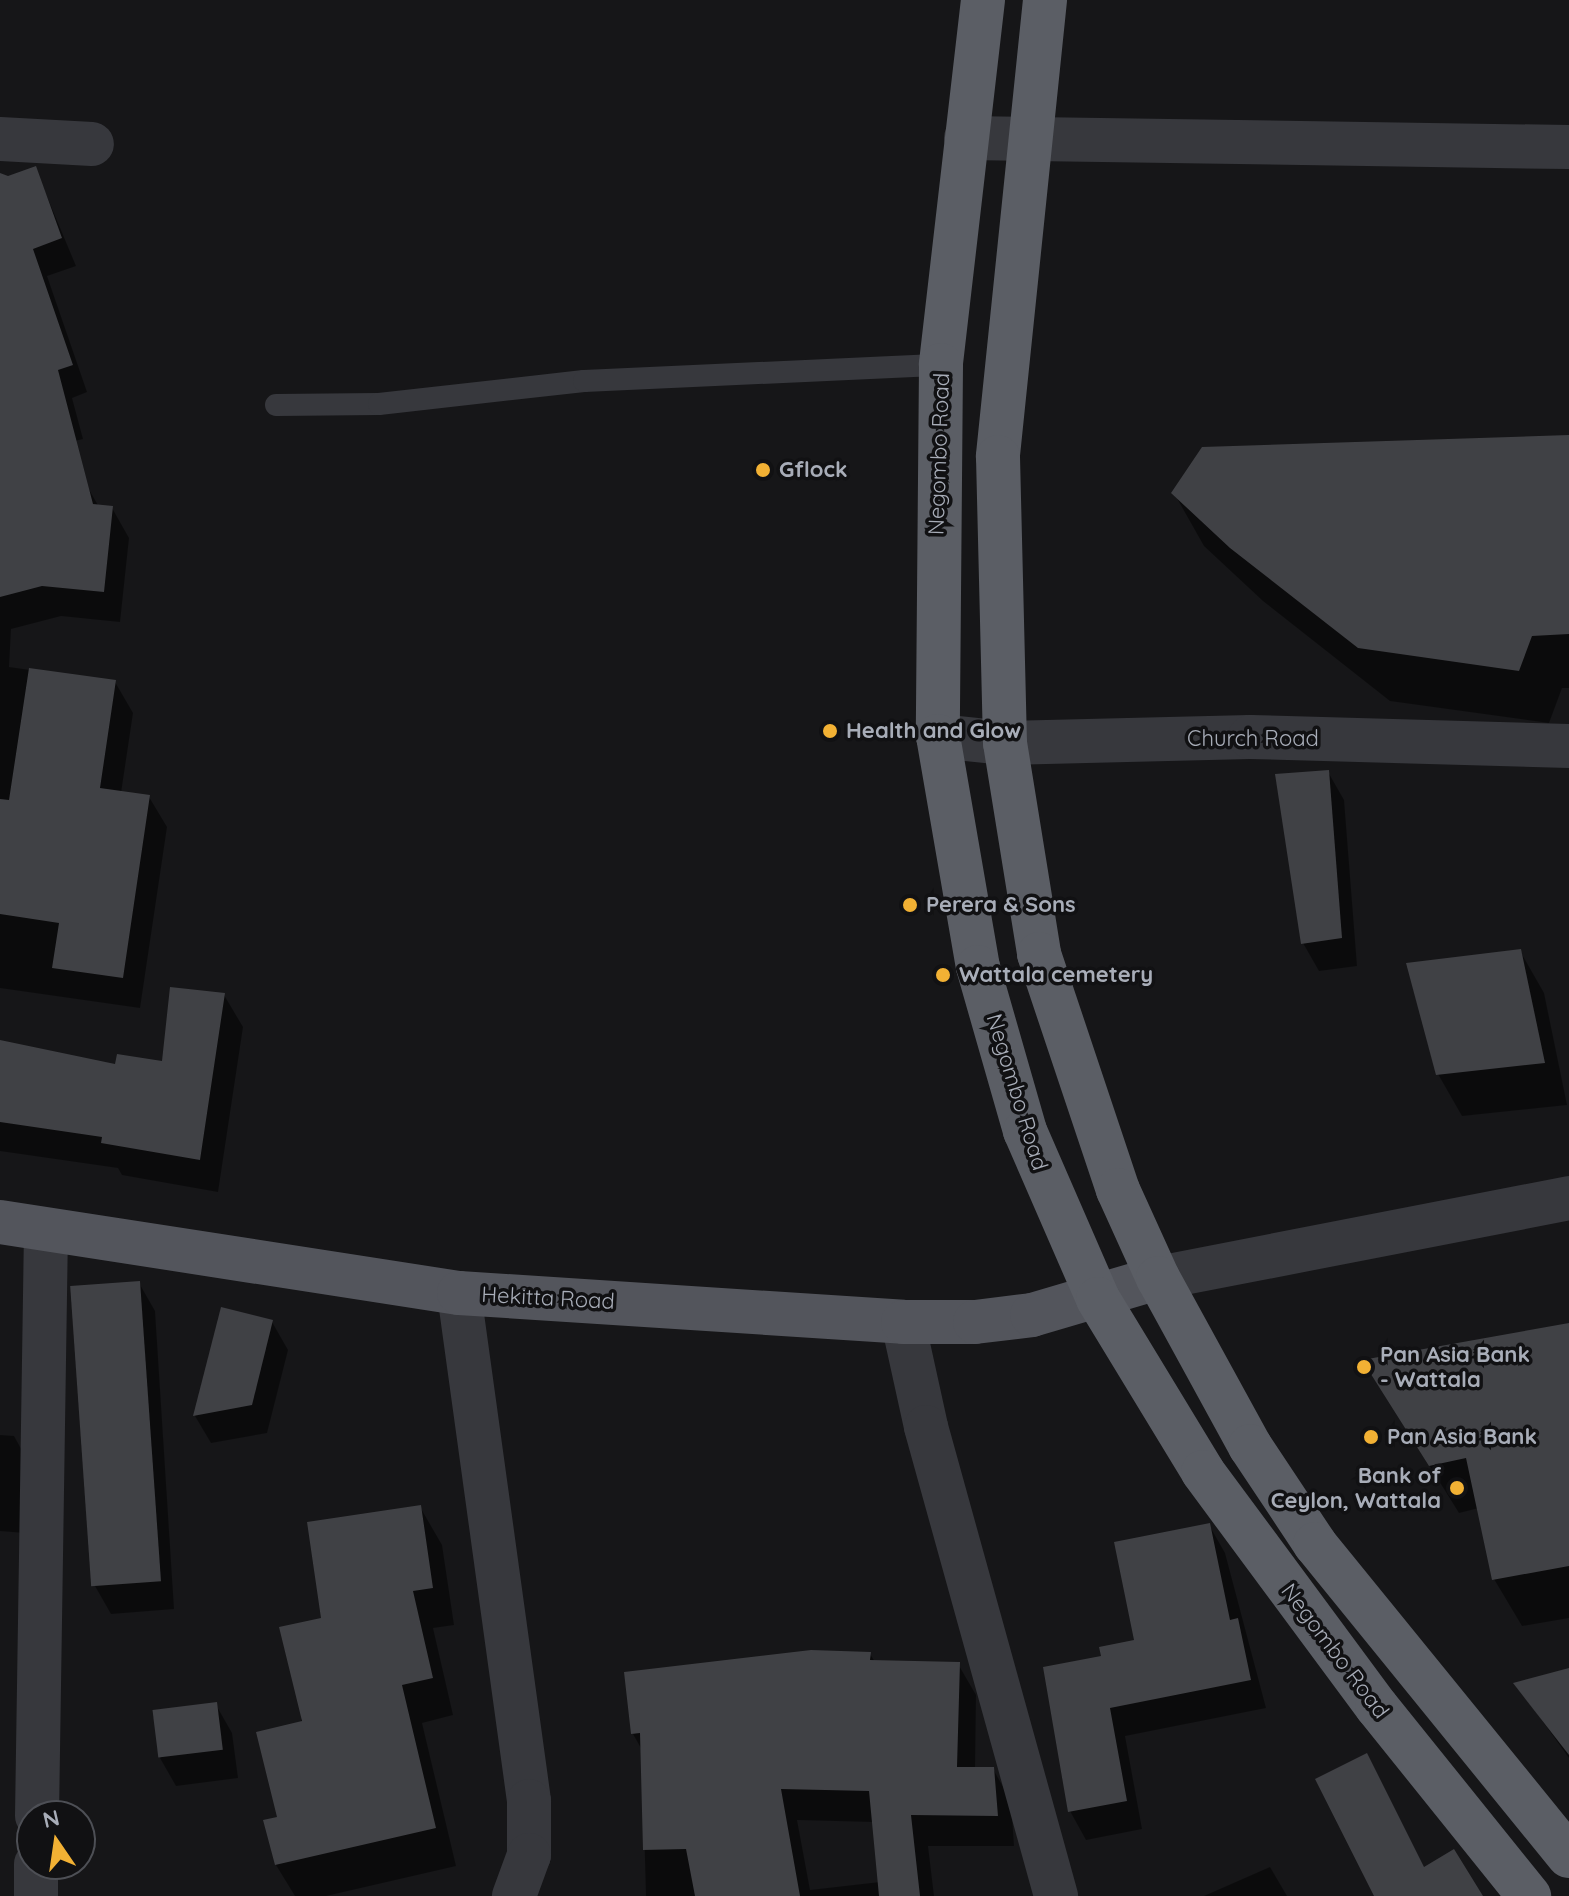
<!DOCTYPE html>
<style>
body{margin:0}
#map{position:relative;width:1569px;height:1896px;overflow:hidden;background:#161618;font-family:Quicksand,sans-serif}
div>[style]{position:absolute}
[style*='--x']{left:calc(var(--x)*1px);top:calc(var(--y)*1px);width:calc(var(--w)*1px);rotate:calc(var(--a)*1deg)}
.shadow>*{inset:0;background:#0007}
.building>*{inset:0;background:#404145;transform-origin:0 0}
.service>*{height:22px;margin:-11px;padding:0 11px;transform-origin:11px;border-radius:11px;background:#37383d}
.minor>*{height:44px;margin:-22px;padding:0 22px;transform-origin:22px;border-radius:22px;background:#37383d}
.primary>*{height:44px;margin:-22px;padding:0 22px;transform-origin:22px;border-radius:22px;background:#53555c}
.trunk>*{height:44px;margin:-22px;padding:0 22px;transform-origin:22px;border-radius:22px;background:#5b5e65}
.dots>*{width:22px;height:22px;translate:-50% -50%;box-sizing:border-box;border:4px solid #111113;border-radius:50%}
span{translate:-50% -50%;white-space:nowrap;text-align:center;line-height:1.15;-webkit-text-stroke:7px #111113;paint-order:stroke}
.street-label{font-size:22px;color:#a8adb8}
.poi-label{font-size:22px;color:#a8adb8;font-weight:700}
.left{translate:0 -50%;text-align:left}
.right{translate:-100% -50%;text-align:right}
.north{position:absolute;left:16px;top:1800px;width:80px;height:80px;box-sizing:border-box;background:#111113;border:2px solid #4d4f55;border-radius:50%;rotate:347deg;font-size:22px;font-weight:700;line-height:32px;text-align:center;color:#a8adb8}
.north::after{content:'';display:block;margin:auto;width:28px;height:36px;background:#f2b134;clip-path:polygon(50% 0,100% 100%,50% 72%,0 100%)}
</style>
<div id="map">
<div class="shadow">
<i style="clip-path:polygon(35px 168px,76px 266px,47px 276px,87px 392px,72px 398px,83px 439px,0 459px,0 181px)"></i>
<i style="clip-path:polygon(1569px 437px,1569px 688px,1562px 688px,1549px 723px,1390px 701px,1263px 601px,1204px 546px,1174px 493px)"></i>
<i style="clip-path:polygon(87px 486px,99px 507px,112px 508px,129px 538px,120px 622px,61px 616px,11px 629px,9px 667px,115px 682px,133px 713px,121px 793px,149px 797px,167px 827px,140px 1008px,0 988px,0 507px)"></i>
<i style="clip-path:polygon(1328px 772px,1344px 800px,1357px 966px,1319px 971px,1303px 943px)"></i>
<i style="clip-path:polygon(1520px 951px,1544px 993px,1567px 1105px,1462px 1116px,1438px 1074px)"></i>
<i style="clip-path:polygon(224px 995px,243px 1027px,218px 1192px,122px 1175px,118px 1168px,0 1151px,0 1042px,117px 1066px,163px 1064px)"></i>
<i style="clip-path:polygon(139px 1283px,155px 1311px,174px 1609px,111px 1614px,95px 1586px)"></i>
<i style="clip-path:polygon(272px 1322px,288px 1350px,267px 1433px,211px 1443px,195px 1416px)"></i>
<i style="clip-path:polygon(1569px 1325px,1569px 1618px,1522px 1626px,1494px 1579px,1479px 1508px,1459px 1513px,1365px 1362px)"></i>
<i style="clip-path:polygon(0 1435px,14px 1436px,30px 1465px,25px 1533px,0 1531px)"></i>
<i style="clip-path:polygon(420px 1507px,442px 1545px,454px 1625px,433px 1628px,453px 1715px,422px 1723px,456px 1866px,326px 1896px,295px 1896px,276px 1865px,279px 1819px,324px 1619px)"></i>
<i style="clip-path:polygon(1209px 1525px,1225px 1553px,1266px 1708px,1125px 1736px,1142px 1829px,1086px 1840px,1070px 1811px,1103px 1658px,1136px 1641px)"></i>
<i style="clip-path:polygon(evenodd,870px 1654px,875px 1662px,958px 1664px,976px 1695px,975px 1769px,993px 1769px,1011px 1801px,1014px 1846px,928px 1846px,934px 1896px,646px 1896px,642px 1750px,633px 1734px,870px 1654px,797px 1820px,874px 1822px,880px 1882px,810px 1890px,797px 1820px)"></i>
<i style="clip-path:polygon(1569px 1670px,1569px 1758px,1516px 1684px)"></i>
<i style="clip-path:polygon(216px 1705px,232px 1733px,238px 1778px,176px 1786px,160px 1758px)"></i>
<i style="clip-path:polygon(1270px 1867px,1287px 1896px,1204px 1896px)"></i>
</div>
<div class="building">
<i style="clip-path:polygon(36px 166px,62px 238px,33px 249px,73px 365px,58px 370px,93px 504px,113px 506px,104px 592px,42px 586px,0 597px,0 173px,8px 176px)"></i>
<i style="clip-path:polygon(1569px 435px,1569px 634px,1532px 636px,1519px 671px,1358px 648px,1230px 548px,1171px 493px,1202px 447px)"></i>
<i style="clip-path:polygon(29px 668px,116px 680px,100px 788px,150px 795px,123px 978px,52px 968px,59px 923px,0 914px,0 799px,9px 800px)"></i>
<i style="clip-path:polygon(1329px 770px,1342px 938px,1301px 944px,1275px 774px)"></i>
<i style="clip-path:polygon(1521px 949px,1545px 1063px,1436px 1075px,1406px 963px)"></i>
<i style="clip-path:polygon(170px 987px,225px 993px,200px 1160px,101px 1143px,102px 1137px,0 1122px,0 1040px,115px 1064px,117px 1054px,162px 1061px)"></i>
<i style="left:140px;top:1281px;width:301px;height:70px;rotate:86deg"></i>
<i style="clip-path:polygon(221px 1307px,273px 1320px,252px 1405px,193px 1416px)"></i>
<i style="clip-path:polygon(1569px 1323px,1569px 1566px,1492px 1580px,1466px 1458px,1429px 1466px,1362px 1360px)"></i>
<i style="clip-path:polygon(421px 1505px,433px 1588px,413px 1591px,433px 1678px,402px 1685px,436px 1828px,275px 1865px,263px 1820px,277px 1817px,256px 1732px,302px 1721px,279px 1627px,321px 1618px,307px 1522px)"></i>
<i style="clip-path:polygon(1210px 1523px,1230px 1620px,1238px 1618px,1251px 1680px,1110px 1708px,1127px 1801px,1068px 1812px,1043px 1667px,1101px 1656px,1099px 1647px,1134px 1640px,1114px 1542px)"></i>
<i style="clip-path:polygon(811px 1650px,871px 1652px,870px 1660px,960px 1662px,957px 1767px,994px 1767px,998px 1816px,911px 1815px,920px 1896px,879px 1896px,869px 1791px,781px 1789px,800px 1896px,695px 1896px,686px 1849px,643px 1850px,640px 1733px,631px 1734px,624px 1672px)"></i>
<i style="clip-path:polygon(1569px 1668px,1569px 1755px,1513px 1683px)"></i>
<i style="left:217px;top:1702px;width:48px;height:65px;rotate:83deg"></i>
<i style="clip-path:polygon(1367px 1753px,1424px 1867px,1454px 1849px,1483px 1896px,1374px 1896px,1315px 1779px)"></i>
</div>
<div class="service">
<i style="--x:276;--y:405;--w:103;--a:-0.6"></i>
<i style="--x:379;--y:404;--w:206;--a:-6.4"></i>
<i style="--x:584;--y:381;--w:357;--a:-2.6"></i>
</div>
<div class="minor">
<i style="--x:966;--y:138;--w:603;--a:0.86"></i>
<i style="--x:0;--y:139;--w:92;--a:3.1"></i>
<i style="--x:938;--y:736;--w:67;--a:6"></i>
<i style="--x:1005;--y:743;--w:245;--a:-1.4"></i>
<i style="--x:1250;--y:737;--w:319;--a:1.6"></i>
<i style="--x:1158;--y:1278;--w:419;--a:-11"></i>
<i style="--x:459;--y:1293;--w:513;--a:82.15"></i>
<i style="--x:529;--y:1801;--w:54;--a:90"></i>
<i style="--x:529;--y:1855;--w:44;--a:110.1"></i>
<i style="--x:903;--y:1322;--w:107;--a:77.6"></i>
<i style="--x:926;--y:1427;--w:487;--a:74.5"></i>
<i style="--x:37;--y:1816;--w:586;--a:-89.12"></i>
<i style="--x:36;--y:1896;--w:32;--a:-90"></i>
</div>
<div class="primary">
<i style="--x:0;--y:1222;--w:464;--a:8.8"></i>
<i style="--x:459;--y:1293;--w:445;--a:3.7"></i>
<i style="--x:903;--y:1322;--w:72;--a:0"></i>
<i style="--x:975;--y:1322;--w:57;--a:-7"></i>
<i style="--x:1032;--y:1315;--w:131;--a:-16.4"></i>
</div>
<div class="trunk">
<i style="--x:983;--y:0;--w:367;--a:96.6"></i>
<i style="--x:941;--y:365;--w:371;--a:90.5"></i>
<i style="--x:938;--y:736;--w:234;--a:80.2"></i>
<i style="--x:978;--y:967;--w:171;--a:74"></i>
<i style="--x:1025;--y:1131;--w:183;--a:66.5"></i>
<i style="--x:1098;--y:1299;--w:202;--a:58.7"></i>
<i style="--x:1203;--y:1472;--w:292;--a:53.5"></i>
<i style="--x:1377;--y:1707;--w:243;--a:51.2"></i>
<i style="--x:1045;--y:0;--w:459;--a:95.9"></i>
<i style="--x:998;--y:457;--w:286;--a:88.6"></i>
<i style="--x:1005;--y:743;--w:214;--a:80.8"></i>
<i style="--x:1039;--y:954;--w:249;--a:71.5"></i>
<i style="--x:1118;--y:1190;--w:97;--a:65.6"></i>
<i style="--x:1158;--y:1278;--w:192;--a:61.3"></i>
<i style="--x:1250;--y:1446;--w:118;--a:56.4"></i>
<i style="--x:1315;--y:1544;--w:402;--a:50.9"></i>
</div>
<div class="dots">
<i style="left:763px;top:470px;background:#f2b134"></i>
<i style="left:830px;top:731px;background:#f2b134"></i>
<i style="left:910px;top:905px;background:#f2b134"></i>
<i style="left:943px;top:975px;background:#f2b134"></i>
<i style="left:1364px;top:1367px;background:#f2b134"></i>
<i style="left:1371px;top:1437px;background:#f2b134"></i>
<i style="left:1457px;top:1488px;background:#f2b134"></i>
</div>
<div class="street-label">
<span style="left:939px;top:454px;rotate:-88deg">Negombo Road</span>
<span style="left:1253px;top:739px">Church Road</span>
<span style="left:1017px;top:1092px;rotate:73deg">Negombo Road</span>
<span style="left:548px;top:1298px;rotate:3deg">Hekitta Road</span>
<span style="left:1335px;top:1651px;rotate:53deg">Negombo Road</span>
</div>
<div class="poi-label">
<span class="left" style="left:779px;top:470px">Gflock</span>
<span class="left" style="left:846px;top:731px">Health and Glow</span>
<span class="left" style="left:926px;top:905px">Perera &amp; Sons</span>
<span class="left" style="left:959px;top:975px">Wattala cemetery</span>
<span class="left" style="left:1380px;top:1367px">Pan Asia Bank<br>- Wattala</span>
<span class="left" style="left:1387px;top:1437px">Pan Asia Bank</span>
<span class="right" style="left:1441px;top:1488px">Bank of<br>Ceylon, Wattala</span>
</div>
<div class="north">N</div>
</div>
